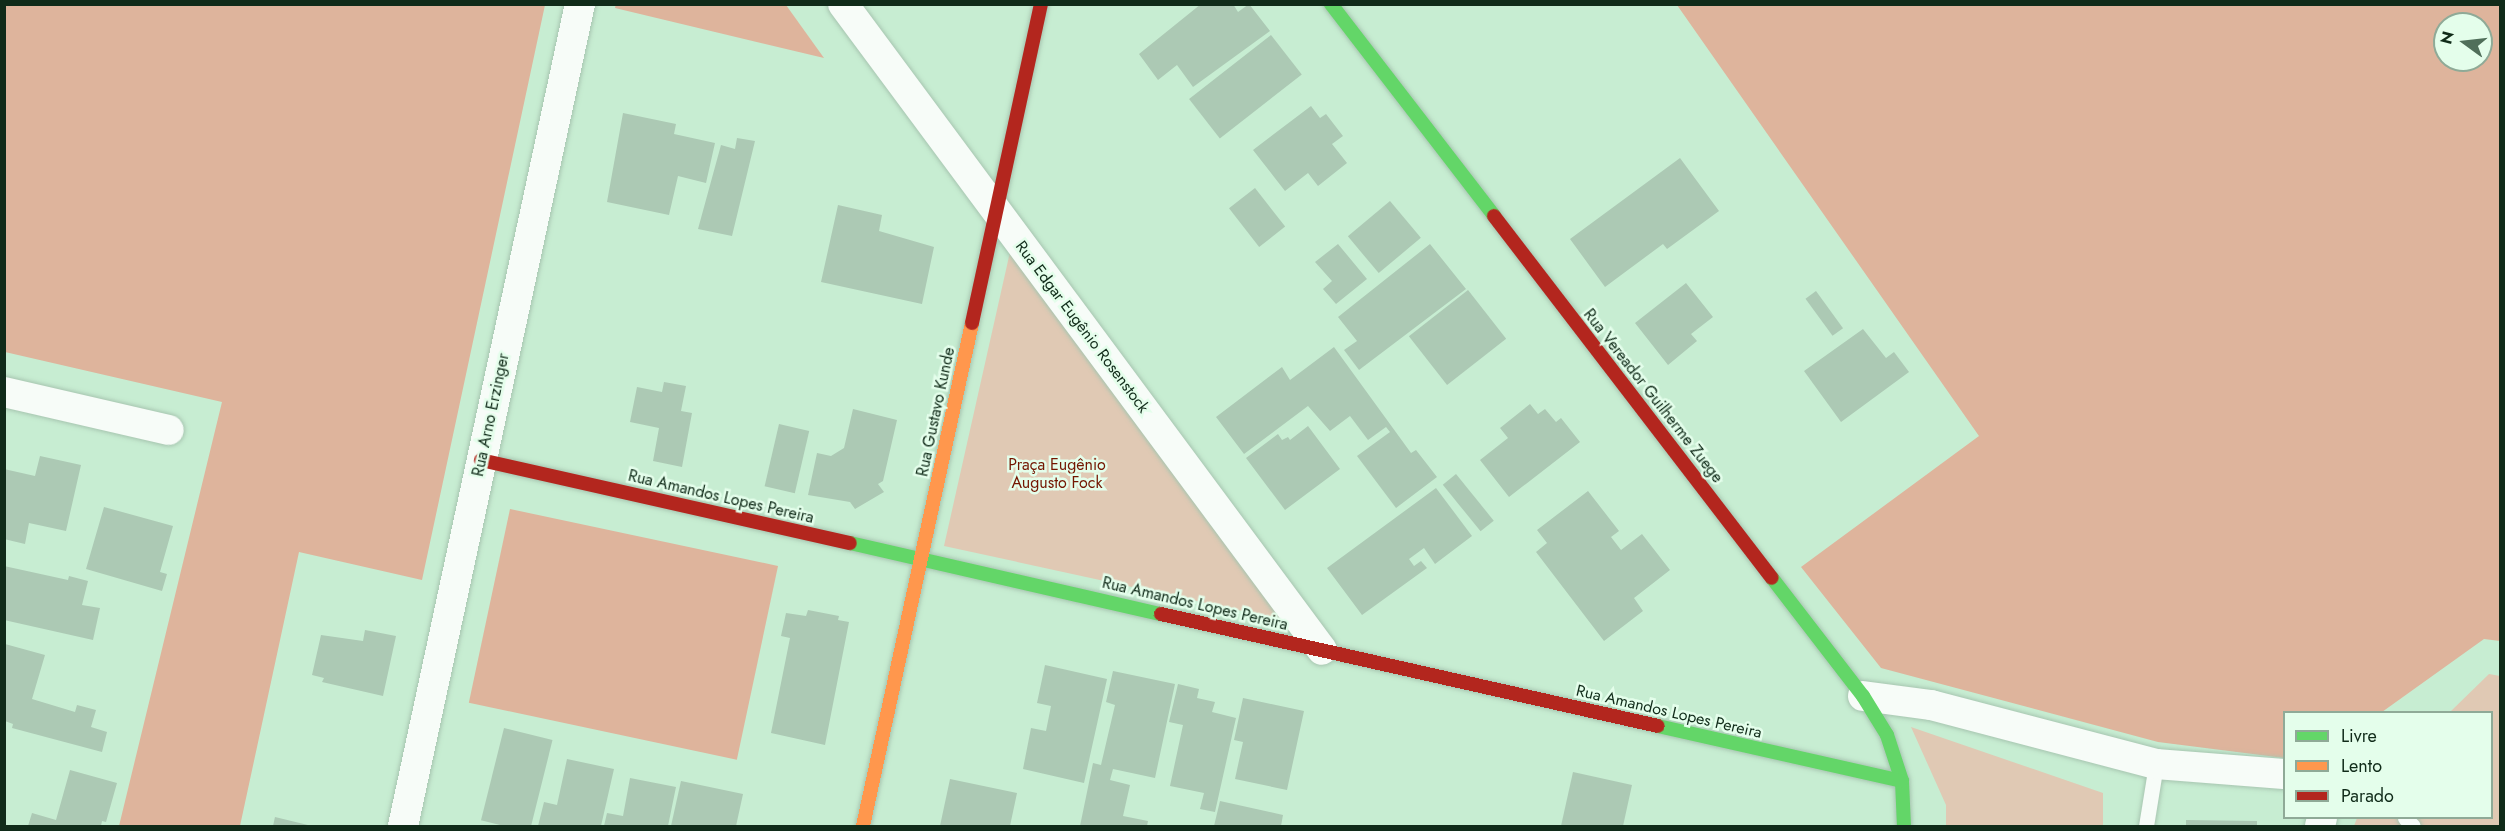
<!DOCTYPE html>
<meta charset="utf-8">
<style>
body{margin:0}
#map{position:relative;width:2505px;height:831px;overflow:hidden;background:#c7edd2;font-family:Jost,sans-serif}
div>[style]{position:absolute}
[style*='--x']{left:calc(var(--x)*1px);top:calc(var(--y)*1px);width:calc(var(--w)*1px);rotate:calc(var(--a)*1deg)}
.green>*{inset:0;background:#e0c9b4}
.forest>*{inset:0;background:#deb49c;transform-origin:0 0}
.building>*{inset:0;background:#acc9b4;transform-origin:0 0}
.roads{filter:drop-shadow(0 0 2px #a7c5b0) drop-shadow(0 0 2px #a7c5b0)}
.lane>*{height:15px;margin:-7.5px;padding:0 7.5px;transform-origin:7.5px;border-radius:7.5px;background:#f7fcf8}
.street>*{height:30px;margin:-15px;padding:0 15px;transform-origin:15px;border-radius:15px;background:#f7fcf8}
.fast>*{height:14px;margin:-7px;padding:0 7px;transform-origin:7px;border-radius:7px;background:#63d668}
.slow>*{height:14px;margin:-7px;padding:0 7px;transform-origin:7px;border-radius:7px;background:#ff974d}
.jam>*{height:14px;margin:-7px;padding:0 7px;transform-origin:7px;border-radius:7px;background:#b3261e}
span{translate:-50% -50%;white-space:nowrap;text-align:center;line-height:1.15;-webkit-text-stroke:5px #e4feeb;paint-order:stroke}
.street-label{font-size:16px;color:#102b19}
.park-label{font-size:16px;color:#731500}
.frame{position:absolute;inset:0;border:6px solid #102b19;pointer-events:none}
.legend{position:absolute;left:2283px;top:711px;width:210px;height:108px;box-sizing:border-box;background:#e4feeb;border:2px solid #8faa97;margin:0;padding:8px 10px;list-style:none;font-size:18px;color:#102b19}
.legend li{display:flex;align-items:center;gap:12px;height:30px}
.legend b{width:30px;border:2px solid #8faa97}
.north{position:absolute;left:2433px;top:12px;width:60px;height:60px;box-sizing:border-box;background:#e4feeb;border:2px solid #8faa97;border-radius:50%;rotate:285deg;font-size:16px;font-weight:700;line-height:24px;text-align:center;color:#102b19}
.north::after{content:'';display:block;margin:auto;width:21px;height:27px;background:#506f5a;clip-path:polygon(50% 0,100% 100%,50% 72%,0 100%)}
</style>
<div id="map">
<div class="green">
<i style="clip-path:polygon(1010px 252px,1284px 620px,944px 546px)"></i>
<i style="clip-path:polygon(2489px 674px,2500px 676px,2500px 826px,2354px 826px,2357px 818px,2492px 818px,2492px 712px,2450px 712px)"></i>
<i style="clip-path:polygon(1911px 727px,2103px 793px,2103px 826px,1946px 826px,1946px 805px)"></i>
</div>
<div class="forest">
<i style="clip-path:polygon(5px 4px,545px 5px,422px 580px,299px 552px,240px 826px,119px 826px,222px 402px,5px 352px)"></i>
<i style="clip-path:polygon(616px 4px,786px 5px,824px 58px,615px 8px)"></i>
<i style="clip-path:polygon(evenodd,1677px 5px,2500px 5px,2500px 641px,2484px 639px,2382px 712px,2284px 712px,2284px 758px,2158px 742px,1881px 668px,1801px 567px,1979px 436px,1677px 5px,2445px 24px,2481px 24px,2481px 60px,2445px 60px,2445px 24px)"></i>
<i style="left:510px;top:509px;width:274px;height:198px;rotate:12deg"></i>
</div>
<div class="building">
<i style="clip-path:polygon(1201px 4px,1233px 4px,1238px 12px,1249px 4px,1270px 31px,1193px 87px,1177px 65px,1158px 80px,1139px 54px)"></i>
<i style="left:1271px;top:35px;width:50px;height:104px;rotate:52deg"></i>
<i style="clip-path:polygon(1311px 106px,1320px 118px,1326px 114px,1343px 136px,1332px 144px,1347px 163px,1318px 186px,1308px 173px,1285px 191px,1253px 150px)"></i>
<i style="clip-path:polygon(623px 113px,676px 124px,674px 134px,715px 143px,706px 183px,678px 176px,669px 215px,607px 202px)"></i>
<i style="clip-path:polygon(737px 138px,755px 141px,732px 236px,698px 229px,721px 145px,735px 149px)"></i>
<i style="clip-path:polygon(1680px 158px,1719px 211px,1667px 249px,1663px 244px,1605px 287px,1570px 239px)"></i>
<i style="left:1255px;top:188px;width:49px;height:33px;rotate:52deg"></i>
<i style="left:1390px;top:201px;width:48px;height:55px;rotate:50deg"></i>
<i style="clip-path:polygon(838px 205px,882px 215px,879px 231px,934px 247px,922px 304px,821px 282px)"></i>
<i style="clip-path:polygon(1338px 244px,1367px 279px,1336px 304px,1323px 289px,1332px 281px,1315px 262px)"></i>
<i style="clip-path:polygon(1430px 244px,1466px 289px,1359px 370px,1344px 350px,1357px 341px,1338px 317px)"></i>
<i style="clip-path:polygon(1686px 283px,1713px 317px,1691px 334px,1697px 341px,1668px 365px,1635px 323px)"></i>
<i style="left:1468px;top:290px;width:62px;height:75px;rotate:52deg"></i>
<i style="left:1816px;top:291px;width:46px;height:13px;rotate:54deg"></i>
<i style="clip-path:polygon(1863px 329px,1886px 358px,1894px 352px,1909px 372px,1841px 422px,1804px 371px)"></i>
<i style="clip-path:polygon(1334px 347px,1411px 453px,1416px 450px,1437px 477px,1396px 508px,1357px 456px,1390px 432px,1386px 427px,1368px 440px,1350px 416px,1330px 431px,1308px 406px,1244px 454px,1216px 417px,1282px 367px,1290px 380px)"></i>
<i style="clip-path:polygon(664px 382px,686px 386px,681px 411px,692px 413px,682px 467px,653px 461px,659px 428px,630px 422px,637px 387px,662px 392px)"></i>
<i style="clip-path:polygon(1530px 404px,1538px 414px,1545px 409px,1556px 422px,1561px 418px,1580px 442px,1509px 497px,1480px 460px,1508px 438px,1500px 428px)"></i>
<i style="clip-path:polygon(853px 409px,897px 420px,883px 481px,878px 484px,884px 492px,855px 509px,850px 502px,808px 495px,817px 453px,831px 456px,844px 448px)"></i>
<i style="left:779px;top:424px;width:31px;height:64px;rotate:13deg"></i>
<i style="clip-path:polygon(1308px 426px,1340px 469px,1285px 510px,1246px 458px,1278px 434px,1282px 440px,1288px 437px,1290px 440px)"></i>
<i style="clip-path:polygon(40px 456px,81px 465px,66px 531px,29px 523px,25px 544px,4px 539px,4px 469px,35px 476px)"></i>
<i style="left:1456px;top:474px;width:60px;height:17px;rotate:51deg"></i>
<i style="clip-path:polygon(1436px 488px,1472px 536px,1435px 564px,1424px 548px,1409px 559px,1414px 566px,1421px 561px,1427px 568px,1362px 615px,1327px 568px)"></i>
<i style="clip-path:polygon(1588px 491px,1619px 531px,1611px 537px,1621px 550px,1642px 534px,1670px 570px,1634px 598px,1643px 611px,1604px 641px,1536px 552px,1547px 543px,1537px 530px)"></i>
<i style="clip-path:polygon(104px 507px,173px 526px,160px 572px,167px 574px,162px 591px,86px 569px)"></i>
<i style="clip-path:polygon(4px 566px,68px 580px,69px 576px,88px 581px,82px 605px,100px 608px,93px 640px,4px 620px)"></i>
<i style="clip-path:polygon(808px 610px,839px 616px,838px 620px,849px 622px,825px 745px,771px 733px,790px 638px,781px 636px,786px 613px,806px 616px)"></i>
<i style="clip-path:polygon(365px 630px,396px 636px,383px 696px,322px 682px,324px 678px,312px 675px,321px 635px,363px 641px)"></i>
<i style="clip-path:polygon(5px 644px,45px 655px,32px 699px,75px 712px,77px 705px,96px 710px,91px 727px,107px 732px,102px 752px,12px 728px,13px 724px,5px 721px)"></i>
<i style="clip-path:polygon(1045px 665px,1107px 679px,1084px 783px,1023px 769px,1031px 728px,1046px 731px,1051px 706px,1037px 703px)"></i>
<i style="clip-path:polygon(1113px 671px,1175px 684px,1155px 778px,1113px 769px,1110px 780px,1130px 785px,1123px 816px,1148px 821px,1147px 826px,1080px 826px,1093px 763px,1101px 765px,1115px 705px,1106px 702px)"></i>
<i style="clip-path:polygon(1178px 684px,1199px 689px,1197px 698px,1215px 702px,1212px 712px,1236px 718px,1215px 812px,1200px 809px,1204px 793px,1170px 786px,1183px 725px,1169px 722px)"></i>
<i style="clip-path:polygon(1243px 698px,1304px 711px,1287px 790px,1235px 779px,1243px 742px,1234px 740px)"></i>
<i style="left:504px;top:728px;width:50px;height:95px;rotate:14deg"></i>
<i style="clip-path:polygon(567px 759px,614px 769px,601px 826px,538px 826px,544px 802px,557px 805px)"></i>
<i style="clip-path:polygon(70px 770px,117px 783px,106px 822px,102px 821px,101px 826px,28px 826px,32px 813px,56px 820px)"></i>
<i style="clip-path:polygon(1573px 772px,1632px 785px,1623px 826px,1561px 826px)"></i>
<i style="clip-path:polygon(630px 778px,676px 787px,668px 826px,604px 826px,607px 813px,623px 816px)"></i>
<i style="clip-path:polygon(950px 779px,1017px 793px,1010px 826px,940px 826px)"></i>
<i style="clip-path:polygon(681px 781px,743px 794px,736px 826px,671px 826px)"></i>
<i style="clip-path:polygon(1220px 801px,1283px 815px,1281px 826px,1214px 826px)"></i>
<i style="clip-path:polygon(275px 817px,312px 826px,273px 826px)"></i>
<i style="clip-path:polygon(2186px 820px,2257px 821px,2257px 826px,2186px 826px)"></i>
</div>
<div class="roads">
<div class="lane">
<i style="--x:2405;--y:818;--w:11;--a:45"></i>
<i style="--x:2146;--y:826;--w:63;--a:-80.8"></i>
</div>
<div class="street">
<i style="--x:843;--y:4;--w:804;--a:53.44"></i>
<i style="--x:4;--y:392;--w:169;--a:13"></i>
<i style="--x:1863;--y:696;--w:69;--a:7.5"></i>
<i style="--x:1931;--y:705;--w:233;--a:14.7"></i>
<i style="--x:2156;--y:764;--w:128;--a:4.5"></i>
<i style="--x:403;--y:826;--w:841;--a:-77.85"></i>
<i style="--x:2320;--y:826;--w:8;--a:-76"></i>
</div>
<div class="fast">
<i style="--x:1331;--y:4;--w:267;--a:52.4"></i>
<i style="--x:850;--y:543;--w:319;--a:12.9"></i>
<i style="--x:1772;--y:578;--w:149;--a:52.4"></i>
<i style="--x:1863;--y:696;--w:46;--a:58.4"></i>
<i style="--x:1887;--y:735;--w:48;--a:71.9"></i>
<i style="--x:1902;--y:781;--w:45;--a:87.5"></i>
<i style="--x:1658;--y:726;--w:250;--a:12.7"></i>
</div>
<div class="slow">
<i style="--x:863;--y:826;--w:515;--a:-77.77"></i>
</div>
<div class="jam">
<i style="--x:1494;--y:216;--w:456;--a:52.5"></i>
<i style="--x:972;--y:323;--w:326;--a:-77.8"></i>
<i style="--x:481;--y:460;--w:378;--a:12.7"></i>
<i style="--x:1161;--y:614;--w:509;--a:12.7"></i>
</div>
</div>
<div class="street-label">
<span style="left:1082px;top:327px;rotate:53deg">Rua Edgar Eugênio Rosenstock</span>
<span style="left:1653px;top:396px;rotate:52deg">Rua Vereador Guilherme Zuege</span>
<span style="left:936px;top:412px;rotate:-78deg">Rua Gustavo Kunde</span>
<span style="left:491px;top:415px;rotate:-78deg">Rua Arno Erzinger</span>
<span style="left:721px;top:497px;rotate:13deg">Rua Amandos Lopes Pereira</span>
<span style="left:1195px;top:604px;rotate:13deg">Rua Amandos Lopes Pereira</span>
<span style="left:1669px;top:712px;rotate:13deg">Rua Amandos Lopes Pereira</span>
</div>
<div class="park-label">
<span style="left:1057px;top:474px">Praça Eugênio<br>Augusto Fock</span>
</div>
<div class="frame"></div>
<ul class="legend">
<li><b style="height:8px;background:#63d668"></b>Livre</li>
<li><b style="height:8px;background:#ff974d"></b>Lento</li>
<li><b style="height:8px;background:#b3261e"></b>Parado</li>
</ul>
<div class="north">N</div>
</div>
